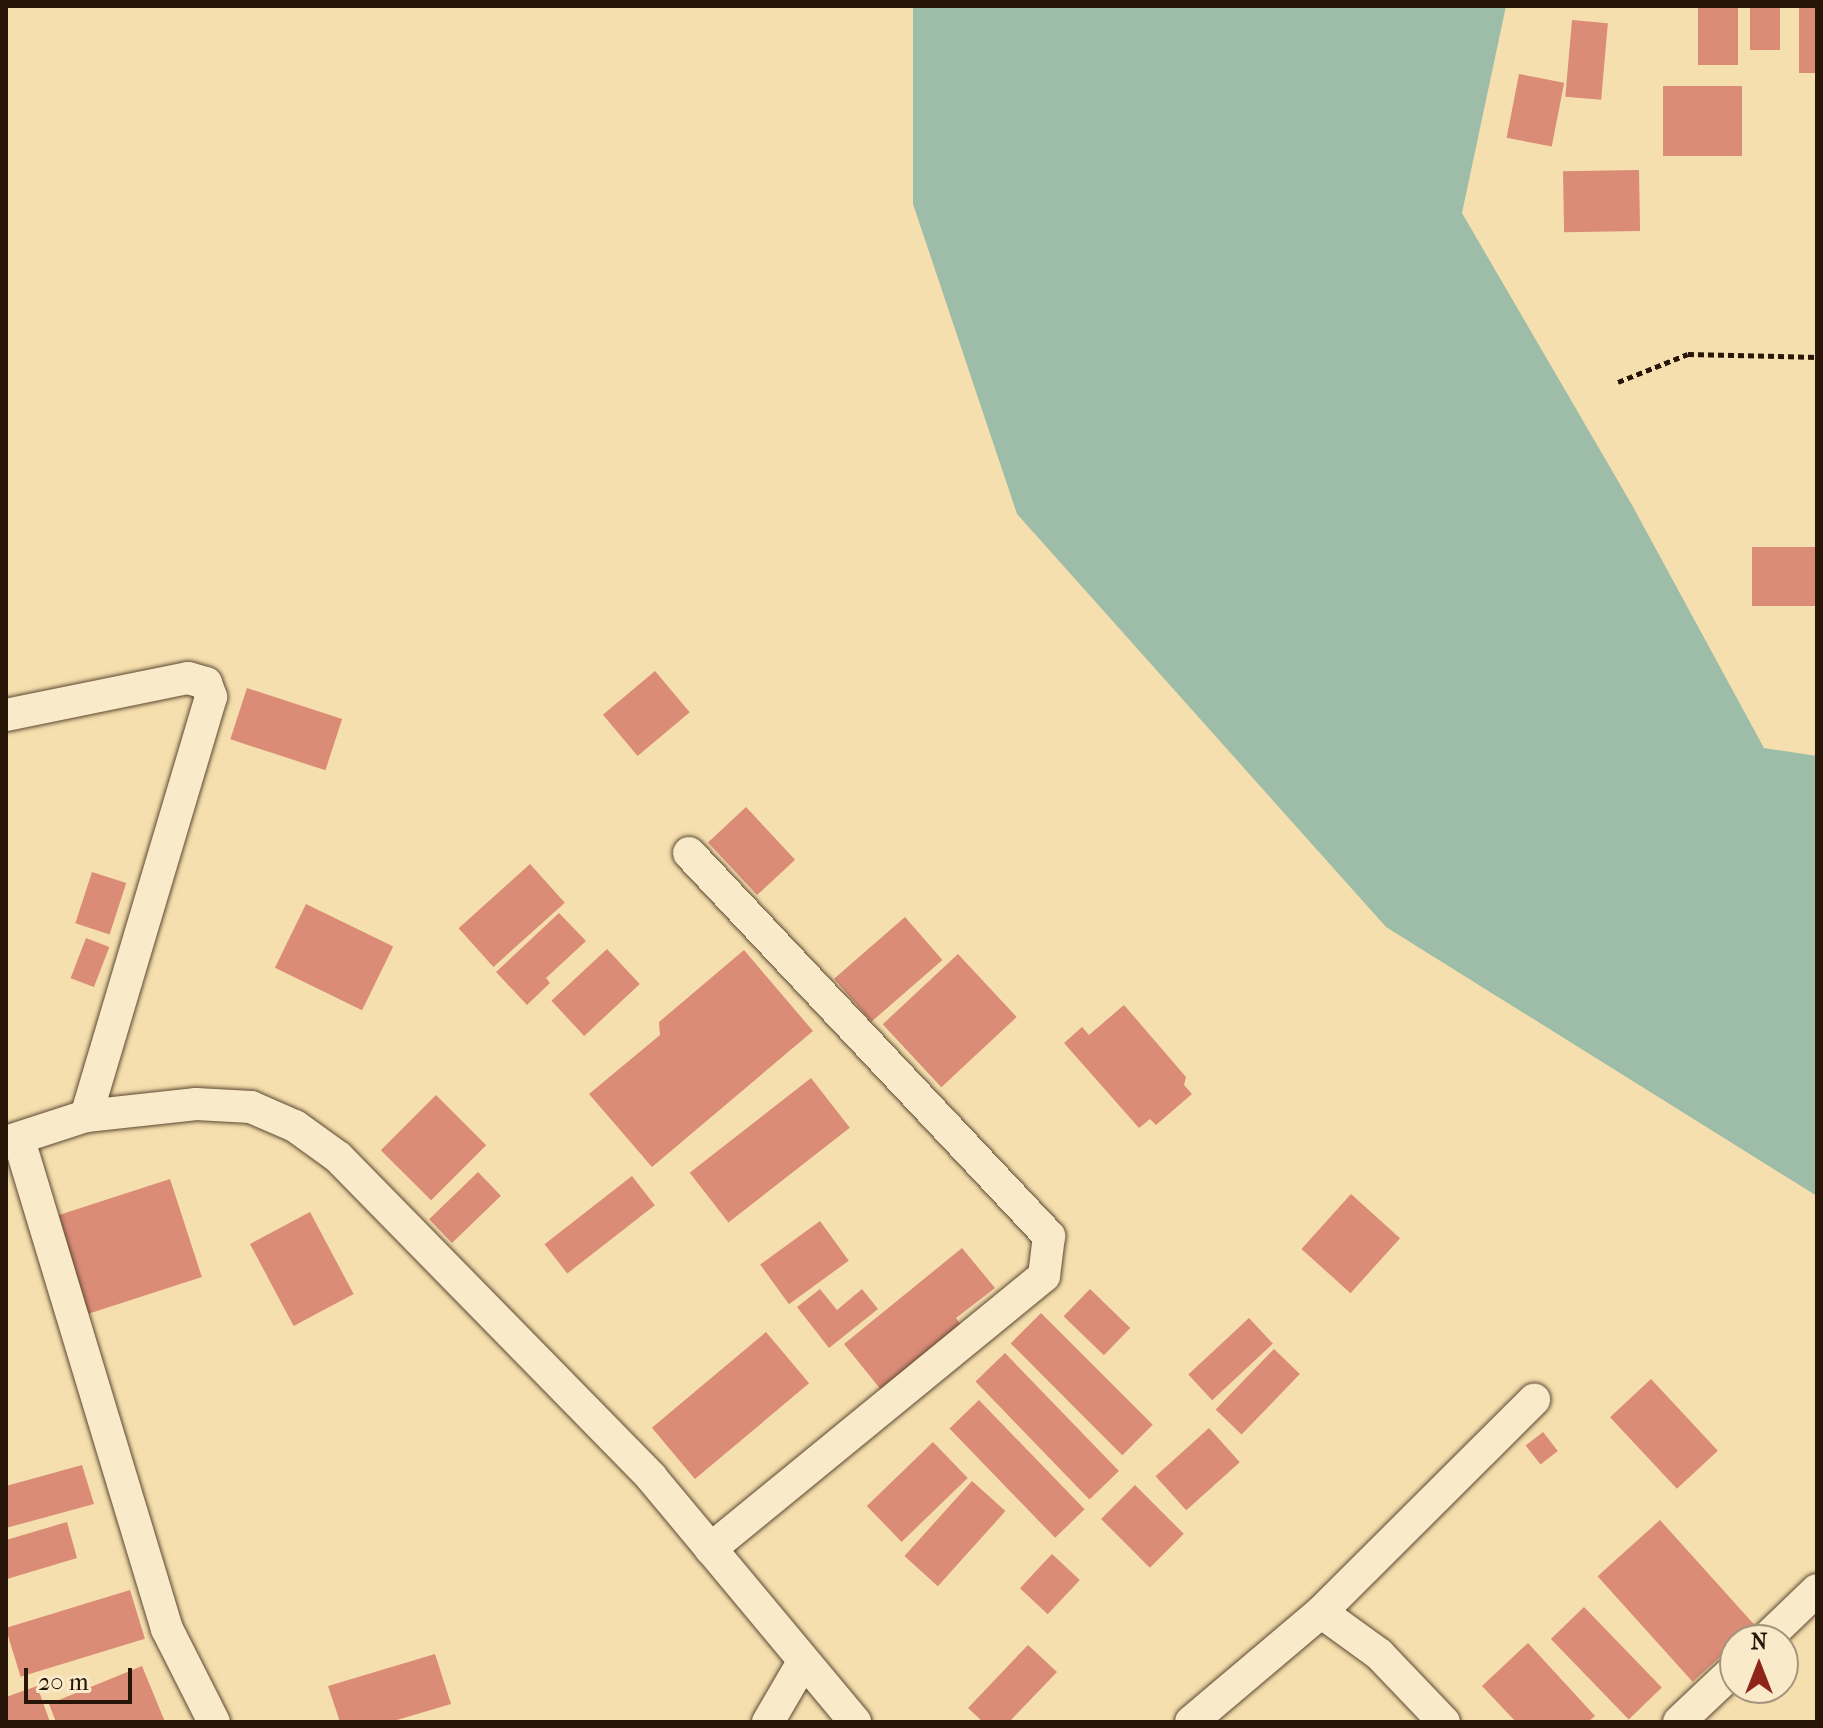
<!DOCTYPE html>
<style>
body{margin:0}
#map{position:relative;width:1823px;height:1728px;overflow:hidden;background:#f6dfae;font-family:"IM FELL French Canon",serif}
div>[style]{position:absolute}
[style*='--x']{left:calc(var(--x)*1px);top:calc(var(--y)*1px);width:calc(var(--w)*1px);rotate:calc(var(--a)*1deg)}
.water>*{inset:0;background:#9dbda8}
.building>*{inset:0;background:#da8c77;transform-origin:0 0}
.path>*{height:5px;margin-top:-2.5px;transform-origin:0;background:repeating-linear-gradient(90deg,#271508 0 6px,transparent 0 10px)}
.roads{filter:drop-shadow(0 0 2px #5b4832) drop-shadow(0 0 2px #5b4832)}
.street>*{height:32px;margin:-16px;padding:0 16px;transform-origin:16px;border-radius:16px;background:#f9eaca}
span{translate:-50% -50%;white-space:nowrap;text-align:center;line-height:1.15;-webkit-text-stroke:6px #f9eaca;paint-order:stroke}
.frame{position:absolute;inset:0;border:8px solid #271508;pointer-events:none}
.north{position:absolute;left:1719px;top:1624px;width:80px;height:80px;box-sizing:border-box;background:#f9eaca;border:2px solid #a5957c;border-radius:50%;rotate:0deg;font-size:22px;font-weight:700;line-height:32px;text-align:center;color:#271508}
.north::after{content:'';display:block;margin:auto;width:28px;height:36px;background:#8f2418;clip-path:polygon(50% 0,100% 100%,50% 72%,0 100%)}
.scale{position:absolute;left:24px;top:1668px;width:108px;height:36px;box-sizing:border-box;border:4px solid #271508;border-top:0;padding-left:10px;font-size:24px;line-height:28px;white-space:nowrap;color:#271508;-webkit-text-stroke:6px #f9eaca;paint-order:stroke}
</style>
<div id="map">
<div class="water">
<i style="clip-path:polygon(913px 6px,1506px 6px,1462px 213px,1632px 505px,1764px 748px,1817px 756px,1817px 1196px,1386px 927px,1017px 514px,913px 204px)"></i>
</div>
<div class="building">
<i style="left:1698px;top:6px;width:40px;height:59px"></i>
<i style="left:1750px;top:6px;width:30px;height:44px"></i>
<i style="left:1799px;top:6px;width:18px;height:67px"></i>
<i style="left:1572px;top:20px;width:36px;height:77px;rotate:5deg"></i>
<i style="left:1519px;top:74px;width:46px;height:65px;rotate:11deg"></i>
<i style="left:1663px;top:86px;width:79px;height:70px"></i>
<i style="left:1639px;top:170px;width:61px;height:76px;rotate:89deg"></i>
<i style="left:1752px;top:547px;width:65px;height:59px"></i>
<i style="left:655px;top:671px;width:54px;height:68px;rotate:50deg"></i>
<i style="left:247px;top:688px;width:100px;height:54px;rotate:18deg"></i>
<i style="left:746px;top:807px;width:72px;height:52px;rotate:47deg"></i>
<i style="left:530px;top:864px;width:52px;height:96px;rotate:48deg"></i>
<i style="left:92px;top:872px;width:36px;height:54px;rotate:18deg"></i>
<i style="left:306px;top:904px;width:97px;height:71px;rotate:26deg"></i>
<i style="clip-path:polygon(559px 913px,586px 941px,546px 978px,550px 983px,527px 1005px,496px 972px)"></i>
<i style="left:905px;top:917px;width:57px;height:94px;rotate:49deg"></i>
<i style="left:86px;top:938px;width:25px;height:43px;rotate:21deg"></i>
<i style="left:607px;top:949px;width:48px;height:76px;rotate:47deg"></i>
<i style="clip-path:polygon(744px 950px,813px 1031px,652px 1167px,589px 1094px,660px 1035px,659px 1022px)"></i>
<i style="left:958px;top:954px;width:86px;height:103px;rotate:47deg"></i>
<i style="clip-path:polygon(1124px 1005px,1186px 1077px,1184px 1085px,1192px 1094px,1156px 1125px,1150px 1119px,1139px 1128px,1064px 1043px,1082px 1027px,1089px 1035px)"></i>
<i style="left:811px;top:1078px;width:63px;height:154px;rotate:52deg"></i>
<i style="left:436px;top:1095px;width:71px;height:78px;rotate:45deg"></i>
<i style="left:478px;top:1172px;width:33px;height:68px;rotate:46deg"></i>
<i style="left:632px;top:1176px;width:37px;height:111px;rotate:52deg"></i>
<i style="left:170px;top:1179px;width:103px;height:120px;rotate:72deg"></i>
<i style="left:1351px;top:1194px;width:66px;height:74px;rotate:42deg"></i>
<i style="left:310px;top:1212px;width:93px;height:68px;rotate:62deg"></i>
<i style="left:820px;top:1221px;width:49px;height:74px;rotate:54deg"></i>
<i style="clip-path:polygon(962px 1248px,995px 1288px,956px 1318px,963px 1328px,882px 1391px,844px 1344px)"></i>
<i style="clip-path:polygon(820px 1289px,837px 1310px,862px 1289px,878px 1309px,829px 1348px,797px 1307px)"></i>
<i style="left:1090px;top:1289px;width:56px;height:38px;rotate:44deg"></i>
<i style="left:1041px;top:1313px;width:158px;height:43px;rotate:45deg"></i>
<i style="left:1249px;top:1318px;width:35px;height:83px;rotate:47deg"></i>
<i style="left:766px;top:1332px;width:67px;height:149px;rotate:50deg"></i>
<i style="left:1274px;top:1349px;width:36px;height:84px;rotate:44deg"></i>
<i style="left:1005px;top:1353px;width:164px;height:41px;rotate:46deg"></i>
<i style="left:1651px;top:1379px;width:98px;height:56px;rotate:47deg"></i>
<i style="left:979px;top:1400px;width:152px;height:41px;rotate:46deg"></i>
<i style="left:1209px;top:1428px;width:46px;height:72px;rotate:48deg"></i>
<i style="left:1543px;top:1432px;width:24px;height:22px;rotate:52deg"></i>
<i style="left:933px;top:1442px;width:50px;height:92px;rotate:46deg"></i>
<i style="clip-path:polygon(82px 1465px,94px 1504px,6px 1528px,6px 1486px)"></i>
<i style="left:972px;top:1481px;width:45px;height:101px;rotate:42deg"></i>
<i style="left:1135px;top:1485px;width:69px;height:48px;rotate:45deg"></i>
<i style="left:1660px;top:1520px;width:142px;height:84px;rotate:48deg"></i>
<i style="clip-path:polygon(67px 1522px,77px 1558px,7px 1579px,6px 1540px)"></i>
<i style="left:1052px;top:1554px;width:38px;height:47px;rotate:43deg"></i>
<i style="left:130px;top:1590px;width:51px;height:130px;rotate:73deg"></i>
<i style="left:1584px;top:1607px;width:112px;height:46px;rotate:46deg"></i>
<i style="clip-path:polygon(1528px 1643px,1595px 1716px,1588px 1722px,1516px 1722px,1482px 1686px)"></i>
<i style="clip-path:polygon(1028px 1645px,1057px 1672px,1009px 1722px,983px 1722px,968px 1708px)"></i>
<i style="clip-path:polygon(435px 1654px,451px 1704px,390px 1722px,340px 1722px,328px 1686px)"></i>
<i style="clip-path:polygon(142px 1666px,165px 1722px,56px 1722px,49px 1704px)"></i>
<i style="clip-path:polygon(37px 1686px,50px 1722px,6px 1722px,6px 1697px)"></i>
</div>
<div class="path">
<i style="--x:1618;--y:382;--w:75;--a:-21.8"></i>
<i style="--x:1688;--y:354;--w:129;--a:1.3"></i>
</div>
<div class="roads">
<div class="street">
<i style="--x:6;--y:715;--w:186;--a:-11.5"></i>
<i style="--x:188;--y:678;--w:19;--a:16"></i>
<i style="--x:206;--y:683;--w:15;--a:70"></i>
<i style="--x:211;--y:697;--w:437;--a:106.6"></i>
<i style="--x:689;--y:853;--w:526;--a:46.77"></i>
<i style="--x:1049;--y:1236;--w:40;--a:97.1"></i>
<i style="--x:1044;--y:1276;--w:431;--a:140.7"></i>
<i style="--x:19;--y:1140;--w:511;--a:73.16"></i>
<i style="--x:167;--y:1629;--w:104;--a:63.2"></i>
<i style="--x:6;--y:1142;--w:84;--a:-18"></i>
<i style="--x:86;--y:1116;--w:111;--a:-6.2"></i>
<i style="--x:196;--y:1104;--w:55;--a:3.1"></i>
<i style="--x:251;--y:1107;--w:48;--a:23.4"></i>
<i style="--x:295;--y:1126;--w:53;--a:35.8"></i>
<i style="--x:338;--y:1157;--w:448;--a:45.6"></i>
<i style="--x:651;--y:1477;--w:319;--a:50.2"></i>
<i style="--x:1321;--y:1612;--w:301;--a:-44.9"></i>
<i style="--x:1765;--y:1640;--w:72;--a:-43.9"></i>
<i style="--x:768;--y:1722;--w:69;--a:-59.7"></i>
<i style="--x:1191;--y:1722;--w:170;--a:-40.2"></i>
<i style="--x:1321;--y:1612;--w:72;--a:35.9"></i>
<i style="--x:1379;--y:1654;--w:94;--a:46.3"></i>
<i style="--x:1679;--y:1722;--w:77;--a:-43.4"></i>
</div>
</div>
<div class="frame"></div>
<div class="north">N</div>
<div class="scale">20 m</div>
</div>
